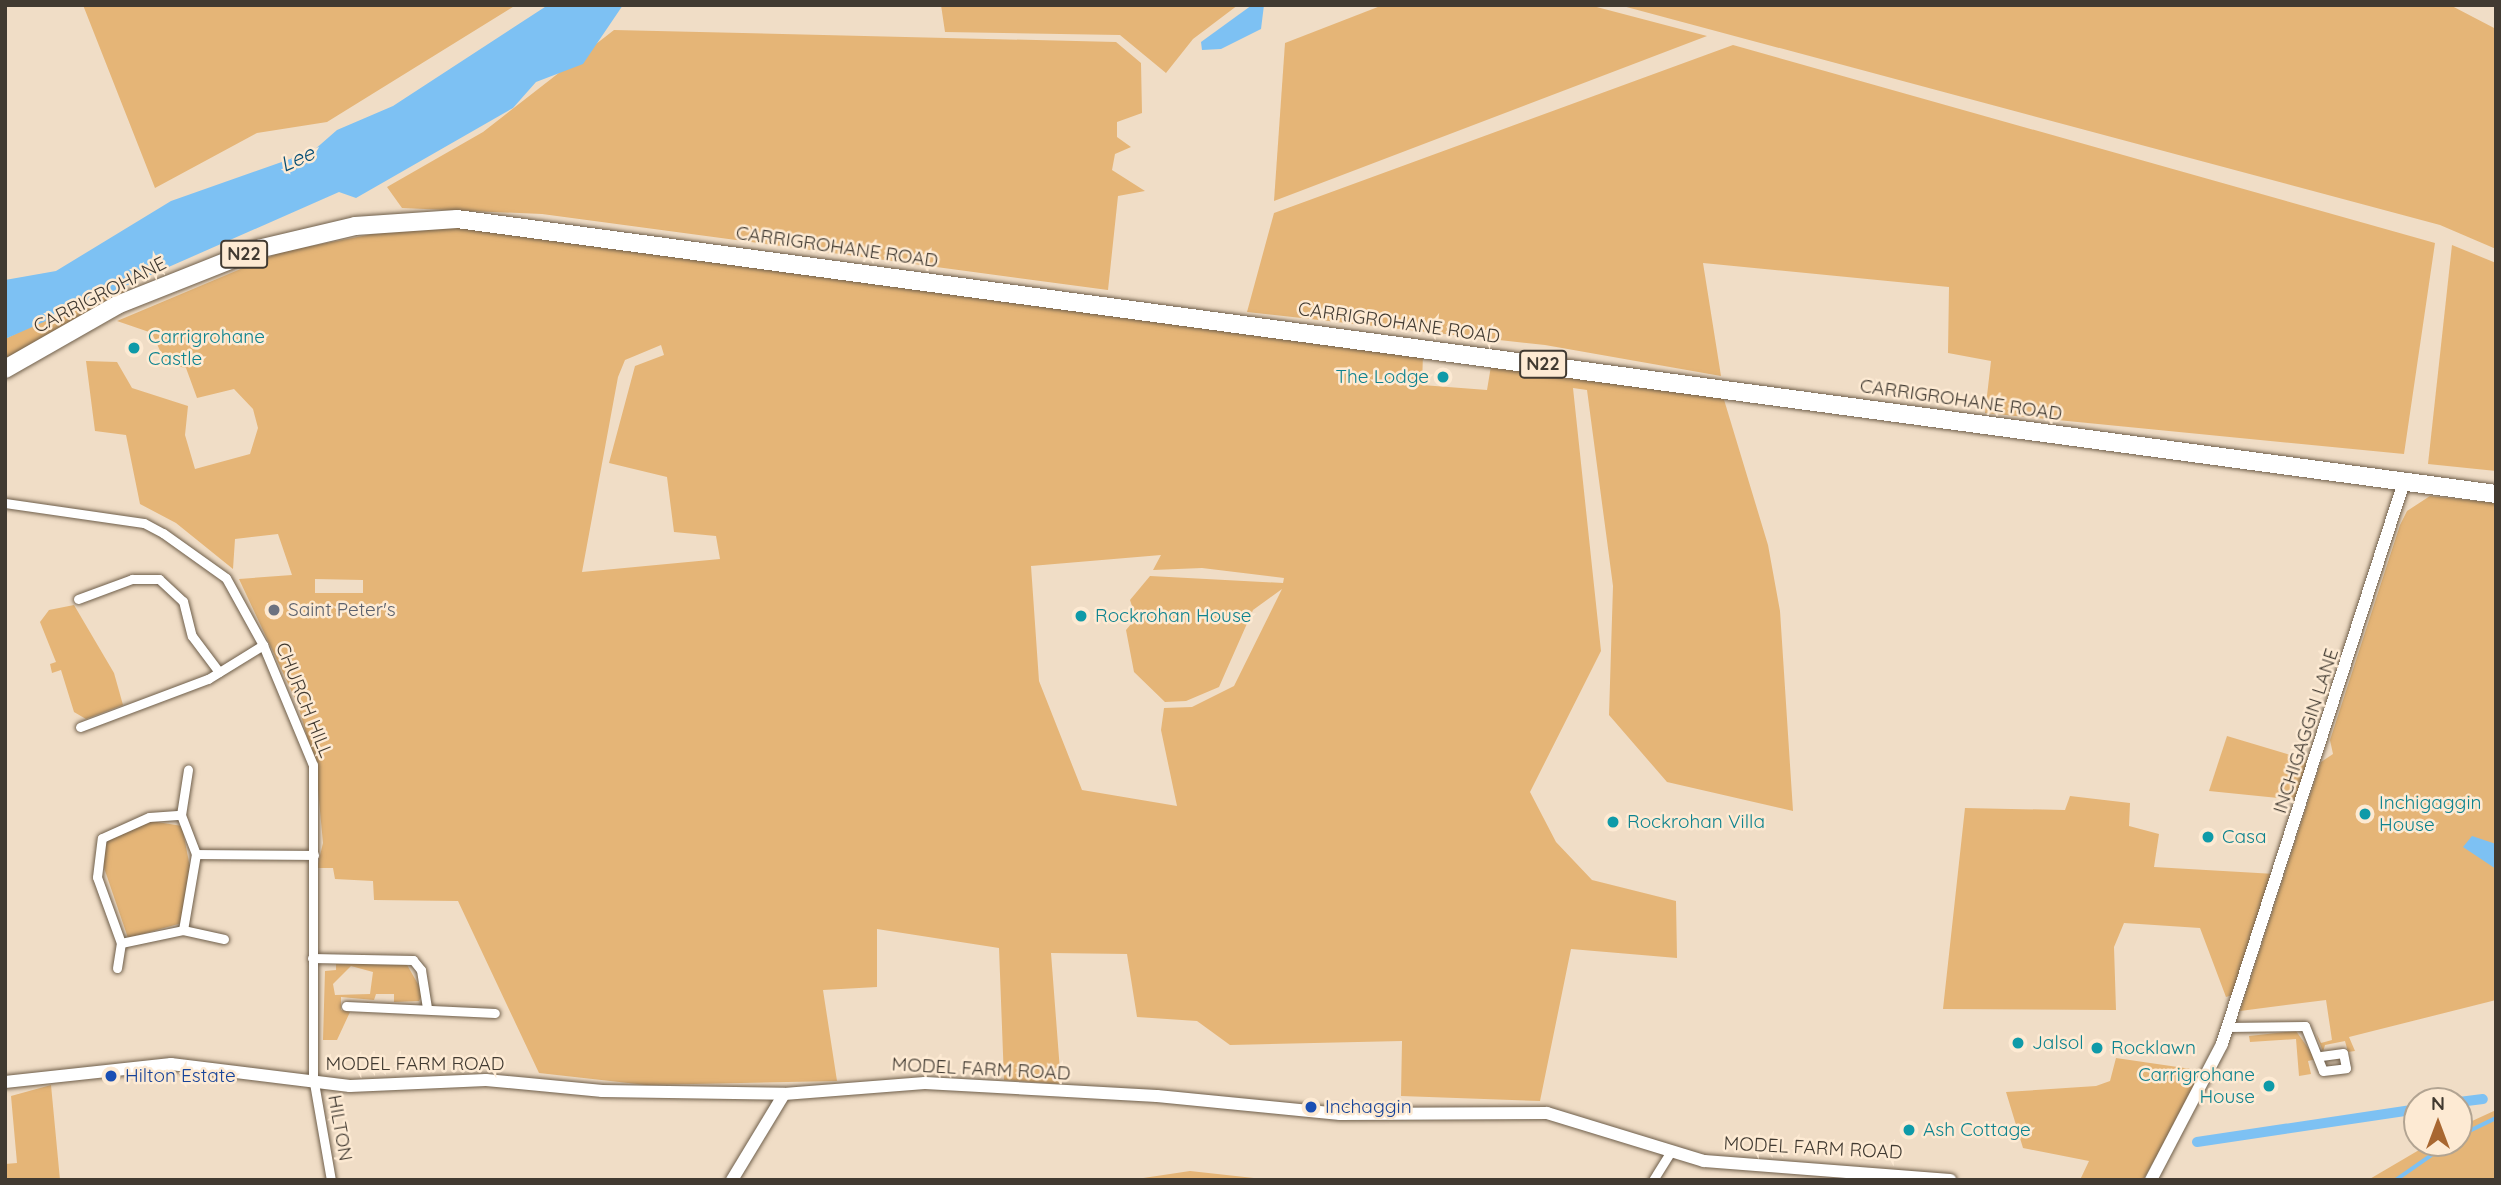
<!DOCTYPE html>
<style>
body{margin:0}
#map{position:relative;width:2501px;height:1185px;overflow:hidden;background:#f0ddc6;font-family:Quicksand,sans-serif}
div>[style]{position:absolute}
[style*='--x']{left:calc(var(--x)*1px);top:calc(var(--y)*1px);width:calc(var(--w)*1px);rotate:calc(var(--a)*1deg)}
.green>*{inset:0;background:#e5b577}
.water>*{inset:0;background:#7dc1f3}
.stream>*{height:3.5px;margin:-1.75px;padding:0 1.75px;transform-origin:1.75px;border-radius:1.75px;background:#7dc1f3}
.canal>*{height:10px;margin:-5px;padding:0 5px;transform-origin:5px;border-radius:5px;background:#7dc1f3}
.roads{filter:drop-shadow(0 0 2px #6e5e4a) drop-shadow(0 0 2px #6e5e4a)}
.street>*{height:9px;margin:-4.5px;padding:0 4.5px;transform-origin:4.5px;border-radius:4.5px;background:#fff}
.secondary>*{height:12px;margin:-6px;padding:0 6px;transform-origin:6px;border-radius:6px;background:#fff}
.highway>*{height:18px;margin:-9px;padding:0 9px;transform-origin:9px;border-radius:9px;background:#fff}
.dots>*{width:19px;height:19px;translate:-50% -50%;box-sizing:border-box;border:4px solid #fdead3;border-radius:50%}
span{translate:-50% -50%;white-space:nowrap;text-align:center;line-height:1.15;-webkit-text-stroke:5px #fdead3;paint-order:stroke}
.shield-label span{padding:2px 5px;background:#fdead3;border:2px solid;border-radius:5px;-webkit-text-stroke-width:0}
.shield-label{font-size:18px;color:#413a31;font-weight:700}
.street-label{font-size:19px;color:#413a31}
.culture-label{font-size:19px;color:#0d838f}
.left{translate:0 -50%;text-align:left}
.right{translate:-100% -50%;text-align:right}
.worship-label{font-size:19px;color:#5b616d}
.transit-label{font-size:19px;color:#164399}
.water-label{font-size:21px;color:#024c74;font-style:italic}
.frame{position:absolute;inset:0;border:7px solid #413a31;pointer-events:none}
.north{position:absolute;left:2403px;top:1087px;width:70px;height:70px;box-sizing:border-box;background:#fdead3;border:2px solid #b2a492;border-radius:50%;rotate:0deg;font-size:19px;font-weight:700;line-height:28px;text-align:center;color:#413a31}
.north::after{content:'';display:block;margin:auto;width:24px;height:32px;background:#a86731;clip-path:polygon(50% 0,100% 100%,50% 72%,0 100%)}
</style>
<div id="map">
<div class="green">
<i style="clip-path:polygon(83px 5px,516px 5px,327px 122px,257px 133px,155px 188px)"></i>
<i style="clip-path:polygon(941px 5px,1238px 5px,1193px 39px,1166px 73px,1120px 35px,945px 32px)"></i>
<i style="clip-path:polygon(1383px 5px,1589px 5px,1707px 36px,1274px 201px,1285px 43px)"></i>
<i style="clip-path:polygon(1619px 5px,2450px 5px,2496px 29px,2496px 249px,2440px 225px)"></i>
<i style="clip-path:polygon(614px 30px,1116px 42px,1141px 63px,1142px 113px,1117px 122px,1117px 137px,1131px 147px,1115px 154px,1112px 170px,1145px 191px,1118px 196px,1108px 290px,542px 214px,402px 208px,387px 187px,483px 132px)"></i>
<i style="clip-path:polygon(1733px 45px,2435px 243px,2404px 454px,1985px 413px,1991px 361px,1948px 353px,1949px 287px,1703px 263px,1721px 376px,1545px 345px,1247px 312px,1274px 213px)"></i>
<i style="clip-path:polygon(evenodd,403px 228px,492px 228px,1423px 354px,1422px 385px,1487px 390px,1491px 366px,1722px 393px,1768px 545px,1780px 611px,1793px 811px,1667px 782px,1609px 715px,1613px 586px,1587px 390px,1573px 388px,1601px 651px,1530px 792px,1556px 842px,1592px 880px,1676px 901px,1677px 958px,1571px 949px,1540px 1101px,1401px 1096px,1402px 1041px,1230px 1045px,1197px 1021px,1137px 1017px,1127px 954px,1051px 953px,1061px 1084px,1004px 1080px,999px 948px,877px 929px,877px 987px,823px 990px,837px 1081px,646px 1085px,539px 1073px,458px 901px,374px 900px,373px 881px,335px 879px,333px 868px,317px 868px,323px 843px,316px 768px,298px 705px,239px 579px,292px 575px,278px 534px,235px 539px,233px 569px,176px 523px,140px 504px,126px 435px,95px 431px,86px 361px,117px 362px,132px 388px,188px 406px,185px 435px,195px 469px,250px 454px,258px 428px,253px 409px,234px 389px,197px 398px,186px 368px,166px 364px,152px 333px,117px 321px,281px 252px,403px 228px,661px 345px,664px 355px,635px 366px,609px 463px,667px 477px,674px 532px,716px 536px,720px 559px,582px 572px,618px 377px,625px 360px,661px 345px,403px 228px,1161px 555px,1153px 570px,1202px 568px,1284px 578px,1283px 583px,1150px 576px,1130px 600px,1136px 618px,1126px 630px,1134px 672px,1165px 702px,1186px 701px,1219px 687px,1253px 610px,1282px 589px,1234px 686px,1192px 707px,1164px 708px,1161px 730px,1177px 806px,1082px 790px,1039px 681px,1031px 566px,1161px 555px,403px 228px,315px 579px,363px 580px,363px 593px,315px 593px,315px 579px)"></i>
<i style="clip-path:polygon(2452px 245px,2496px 263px,2496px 471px,2428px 464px)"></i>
<i style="clip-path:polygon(109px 289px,128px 292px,5px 359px,5px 339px)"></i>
<i style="clip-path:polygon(2430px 496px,2496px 503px,2496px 1000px,2349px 1037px,2355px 1051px,2348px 1052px,2345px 1041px,2325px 1045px,2323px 1052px,2316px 1033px,2321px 1043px,2332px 1040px,2326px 1000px,2240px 1011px,2321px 762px,2333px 754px,2330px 740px,2400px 525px,2407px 511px)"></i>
<i style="clip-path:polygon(74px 605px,114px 673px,123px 705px,86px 719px,74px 712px,61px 670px,52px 673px,50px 664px,56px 662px,40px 622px,49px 610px)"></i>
<i style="clip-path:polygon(2227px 736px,2307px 760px,2298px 800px,2209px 791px)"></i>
<i style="clip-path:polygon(2070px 796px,2130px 803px,2129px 826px,2159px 834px,2154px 867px,2275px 874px,2236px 994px,2226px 997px,2200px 928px,2124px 923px,2114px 947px,2116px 1010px,1943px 1009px,1965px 808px,2065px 810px)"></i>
<i style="clip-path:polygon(151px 821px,182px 826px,193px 883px,182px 923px,128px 938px,100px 856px,109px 839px)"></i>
<i style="clip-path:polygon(evenodd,406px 963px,423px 993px,419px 1001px,394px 1002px,394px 994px,376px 994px,374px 1000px,341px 997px,341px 1010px,350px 1012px,337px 1040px,323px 1040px,325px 971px,336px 970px,336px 964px,406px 963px,351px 966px,373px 972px,370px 994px,335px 995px,333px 984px,351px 966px)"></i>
<i style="clip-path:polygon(2296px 1031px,2316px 1059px,2308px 1061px,2311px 1074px,2299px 1076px,2296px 1039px,2250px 1042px,2249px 1036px)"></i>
<i style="clip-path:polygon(2116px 1058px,2205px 1071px,2143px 1180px,2080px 1180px,2089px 1161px,2023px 1148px,2006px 1092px,2096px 1086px,2110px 1081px)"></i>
<i style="clip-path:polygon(51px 1085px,60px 1180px,6px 1180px,5px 1164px,17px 1163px,11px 1096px)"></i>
<i style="clip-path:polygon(2496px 1110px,2496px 1180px,2368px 1180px,2431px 1143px,2459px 1143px,2459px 1127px)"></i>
<i style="clip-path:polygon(1190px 1171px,1272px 1180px,1130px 1180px)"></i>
</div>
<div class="water">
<i style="clip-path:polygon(548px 5px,623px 5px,583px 64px,536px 82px,513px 108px,356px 198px,339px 192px,5px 339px,5px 280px,56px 271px,171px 201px,313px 151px,337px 130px,393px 106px)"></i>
<i style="clip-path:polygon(1252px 5px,1264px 5px,1261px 29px,1221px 49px,1202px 50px,1201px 42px)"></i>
<i style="clip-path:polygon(2472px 836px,2496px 844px,2496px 869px,2463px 847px)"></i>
</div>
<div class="stream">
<i style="--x:2459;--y:1136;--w:41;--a:-25.9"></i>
<i style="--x:2396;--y:1180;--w:65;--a:-34.9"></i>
</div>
<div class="canal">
<i style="--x:2459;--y:1102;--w:24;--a:-7"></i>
<i style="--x:2197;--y:1142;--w:222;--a:-8.5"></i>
</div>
<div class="roads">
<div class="street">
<i style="--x:5;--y:503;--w:140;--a:8.2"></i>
<i style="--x:144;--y:523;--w:21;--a:28"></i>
<i style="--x:163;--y:533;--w:77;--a:35.5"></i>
<i style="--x:226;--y:578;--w:77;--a:61.1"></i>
<i style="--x:263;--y:645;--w:130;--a:67.4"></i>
<i style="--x:313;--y:765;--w:312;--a:90"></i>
<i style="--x:313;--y:1077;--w:105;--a:80.1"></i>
<i style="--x:78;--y:599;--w:58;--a:-20.3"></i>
<i style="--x:132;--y:579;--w:27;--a:0"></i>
<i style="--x:159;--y:579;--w:33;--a:43"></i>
<i style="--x:183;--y:601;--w:36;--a:76"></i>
<i style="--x:192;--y:636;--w:45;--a:53.1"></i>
<i style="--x:80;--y:727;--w:137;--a:-20.6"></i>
<i style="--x:208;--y:679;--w:65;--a:-31.7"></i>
<i style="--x:196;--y:854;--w:118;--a:0.5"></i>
<i style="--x:183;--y:930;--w:42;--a:12.4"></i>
<i style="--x:121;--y:943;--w:63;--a:-11.8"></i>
<i style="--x:183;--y:930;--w:77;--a:-80.3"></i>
<i style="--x:196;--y:854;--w:42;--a:-111"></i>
<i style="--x:181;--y:815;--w:46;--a:-81.2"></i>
<i style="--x:312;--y:958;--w:101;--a:1.1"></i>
<i style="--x:413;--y:960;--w:13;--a:51"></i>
<i style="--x:421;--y:970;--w:39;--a:81"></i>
<i style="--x:117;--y:968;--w:25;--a:-81"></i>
<i style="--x:121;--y:943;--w:70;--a:-110"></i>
<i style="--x:97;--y:877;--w:39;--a:-83"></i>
<i style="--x:102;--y:838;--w:51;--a:-24.1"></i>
<i style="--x:149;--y:817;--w:32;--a:-4"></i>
<i style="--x:346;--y:1006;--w:149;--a:2.7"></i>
<i style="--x:2228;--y:1027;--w:77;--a:-0.7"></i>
<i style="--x:2305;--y:1026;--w:48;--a:68.2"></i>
<i style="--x:2323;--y:1071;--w:23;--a:-7"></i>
<i style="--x:2346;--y:1068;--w:15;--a:-101"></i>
<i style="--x:2343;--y:1053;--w:22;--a:172"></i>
<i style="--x:1653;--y:1180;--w:34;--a:-58"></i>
</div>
<div class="secondary">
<i style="--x:5;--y:1082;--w:167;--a:-6.2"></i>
<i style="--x:171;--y:1064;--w:180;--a:7"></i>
<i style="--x:350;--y:1086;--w:136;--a:-2.5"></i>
<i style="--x:486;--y:1080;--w:117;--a:5.4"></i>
<i style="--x:602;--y:1091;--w:182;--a:0.9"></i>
<i style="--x:784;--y:1094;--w:141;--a:-4.5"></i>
<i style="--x:925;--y:1083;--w:232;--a:3.2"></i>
<i style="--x:1157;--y:1096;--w:184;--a:5.6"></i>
<i style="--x:1340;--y:1114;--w:207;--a:-0.3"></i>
<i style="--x:1547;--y:1113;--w:164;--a:17"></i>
<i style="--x:1704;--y:1161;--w:247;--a:4.4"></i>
<i style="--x:732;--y:1180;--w:100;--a:-58.8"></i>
<i style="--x:2151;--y:1180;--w:153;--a:-62.4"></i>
<i style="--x:2222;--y:1044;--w:591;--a:-72.06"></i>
</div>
<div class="highway">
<i style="--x:5;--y:369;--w:129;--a:-29.7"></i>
<i style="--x:117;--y:305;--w:152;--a:-21.7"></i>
<i style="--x:258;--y:249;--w:100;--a:-13.3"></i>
<i style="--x:355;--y:226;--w:102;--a:-3.9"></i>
<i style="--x:457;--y:219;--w:2057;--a:7.68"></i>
</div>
</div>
<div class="dots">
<i style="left:134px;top:348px;background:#0f9aa8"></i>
<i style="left:1443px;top:377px;background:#0f9aa8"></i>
<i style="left:274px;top:610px;background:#6b7280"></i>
<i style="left:1081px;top:616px;background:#0f9aa8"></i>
<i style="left:2365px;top:814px;background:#0f9aa8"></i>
<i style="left:1613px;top:822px;background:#0f9aa8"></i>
<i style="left:2208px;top:837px;background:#0f9aa8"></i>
<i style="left:2018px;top:1043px;background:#0f9aa8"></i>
<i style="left:2097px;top:1048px;background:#0f9aa8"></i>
<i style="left:111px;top:1076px;background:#1a4fb4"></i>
<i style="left:2269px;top:1086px;background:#0f9aa8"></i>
<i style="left:1311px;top:1107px;background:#1a4fb4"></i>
<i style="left:1909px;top:1130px;background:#0f9aa8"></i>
</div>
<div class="shield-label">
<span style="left:244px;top:254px">N22</span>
<span style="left:1543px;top:364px">N22</span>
</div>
<div class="street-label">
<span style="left:837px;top:247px;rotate:8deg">CARRIGROHANE ROAD</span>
<span style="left:100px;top:295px;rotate:-27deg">CARRIGROHANE</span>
<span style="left:1399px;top:323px;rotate:8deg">CARRIGROHANE ROAD</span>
<span style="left:1961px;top:400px;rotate:8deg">CARRIGROHANE ROAD</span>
<span style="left:304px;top:700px;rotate:68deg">CHURCH HILL</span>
<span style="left:2306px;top:731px;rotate:-72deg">INCHIGAGGIN LANE</span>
<span style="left:415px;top:1064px">MODEL FARM ROAD</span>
<span style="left:981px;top:1069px;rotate:3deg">MODEL FARM ROAD</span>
<span style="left:340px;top:1128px;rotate:80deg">HILTON</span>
<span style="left:1813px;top:1148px;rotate:3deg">MODEL FARM ROAD</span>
</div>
<div class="culture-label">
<span class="left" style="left:148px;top:348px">Carrigrohane<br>Castle</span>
<span class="right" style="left:1429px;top:377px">The Lodge</span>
<span class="left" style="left:1095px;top:616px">Rockrohan House</span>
<span class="left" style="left:2379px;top:814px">Inchigaggin<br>House</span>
<span class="left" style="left:1627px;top:822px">Rockrohan Villa</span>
<span class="left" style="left:2222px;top:837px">Casa</span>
<span class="left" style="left:2032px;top:1043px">Jalsol</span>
<span class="left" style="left:2111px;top:1048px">Rocklawn</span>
<span class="right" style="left:2255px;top:1086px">Carrigrohane<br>House</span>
<span class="left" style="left:1923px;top:1130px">Ash Cottage</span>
</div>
<div class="worship-label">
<span class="left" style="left:288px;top:610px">Saint Peter's</span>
</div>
<div class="transit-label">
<span class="left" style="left:125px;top:1076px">Hilton Estate</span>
<span class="left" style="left:1325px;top:1107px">Inchaggin</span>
</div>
<div class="water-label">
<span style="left:297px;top:158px;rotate:-24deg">Lee</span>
</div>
<div class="frame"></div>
<div class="north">N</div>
</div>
